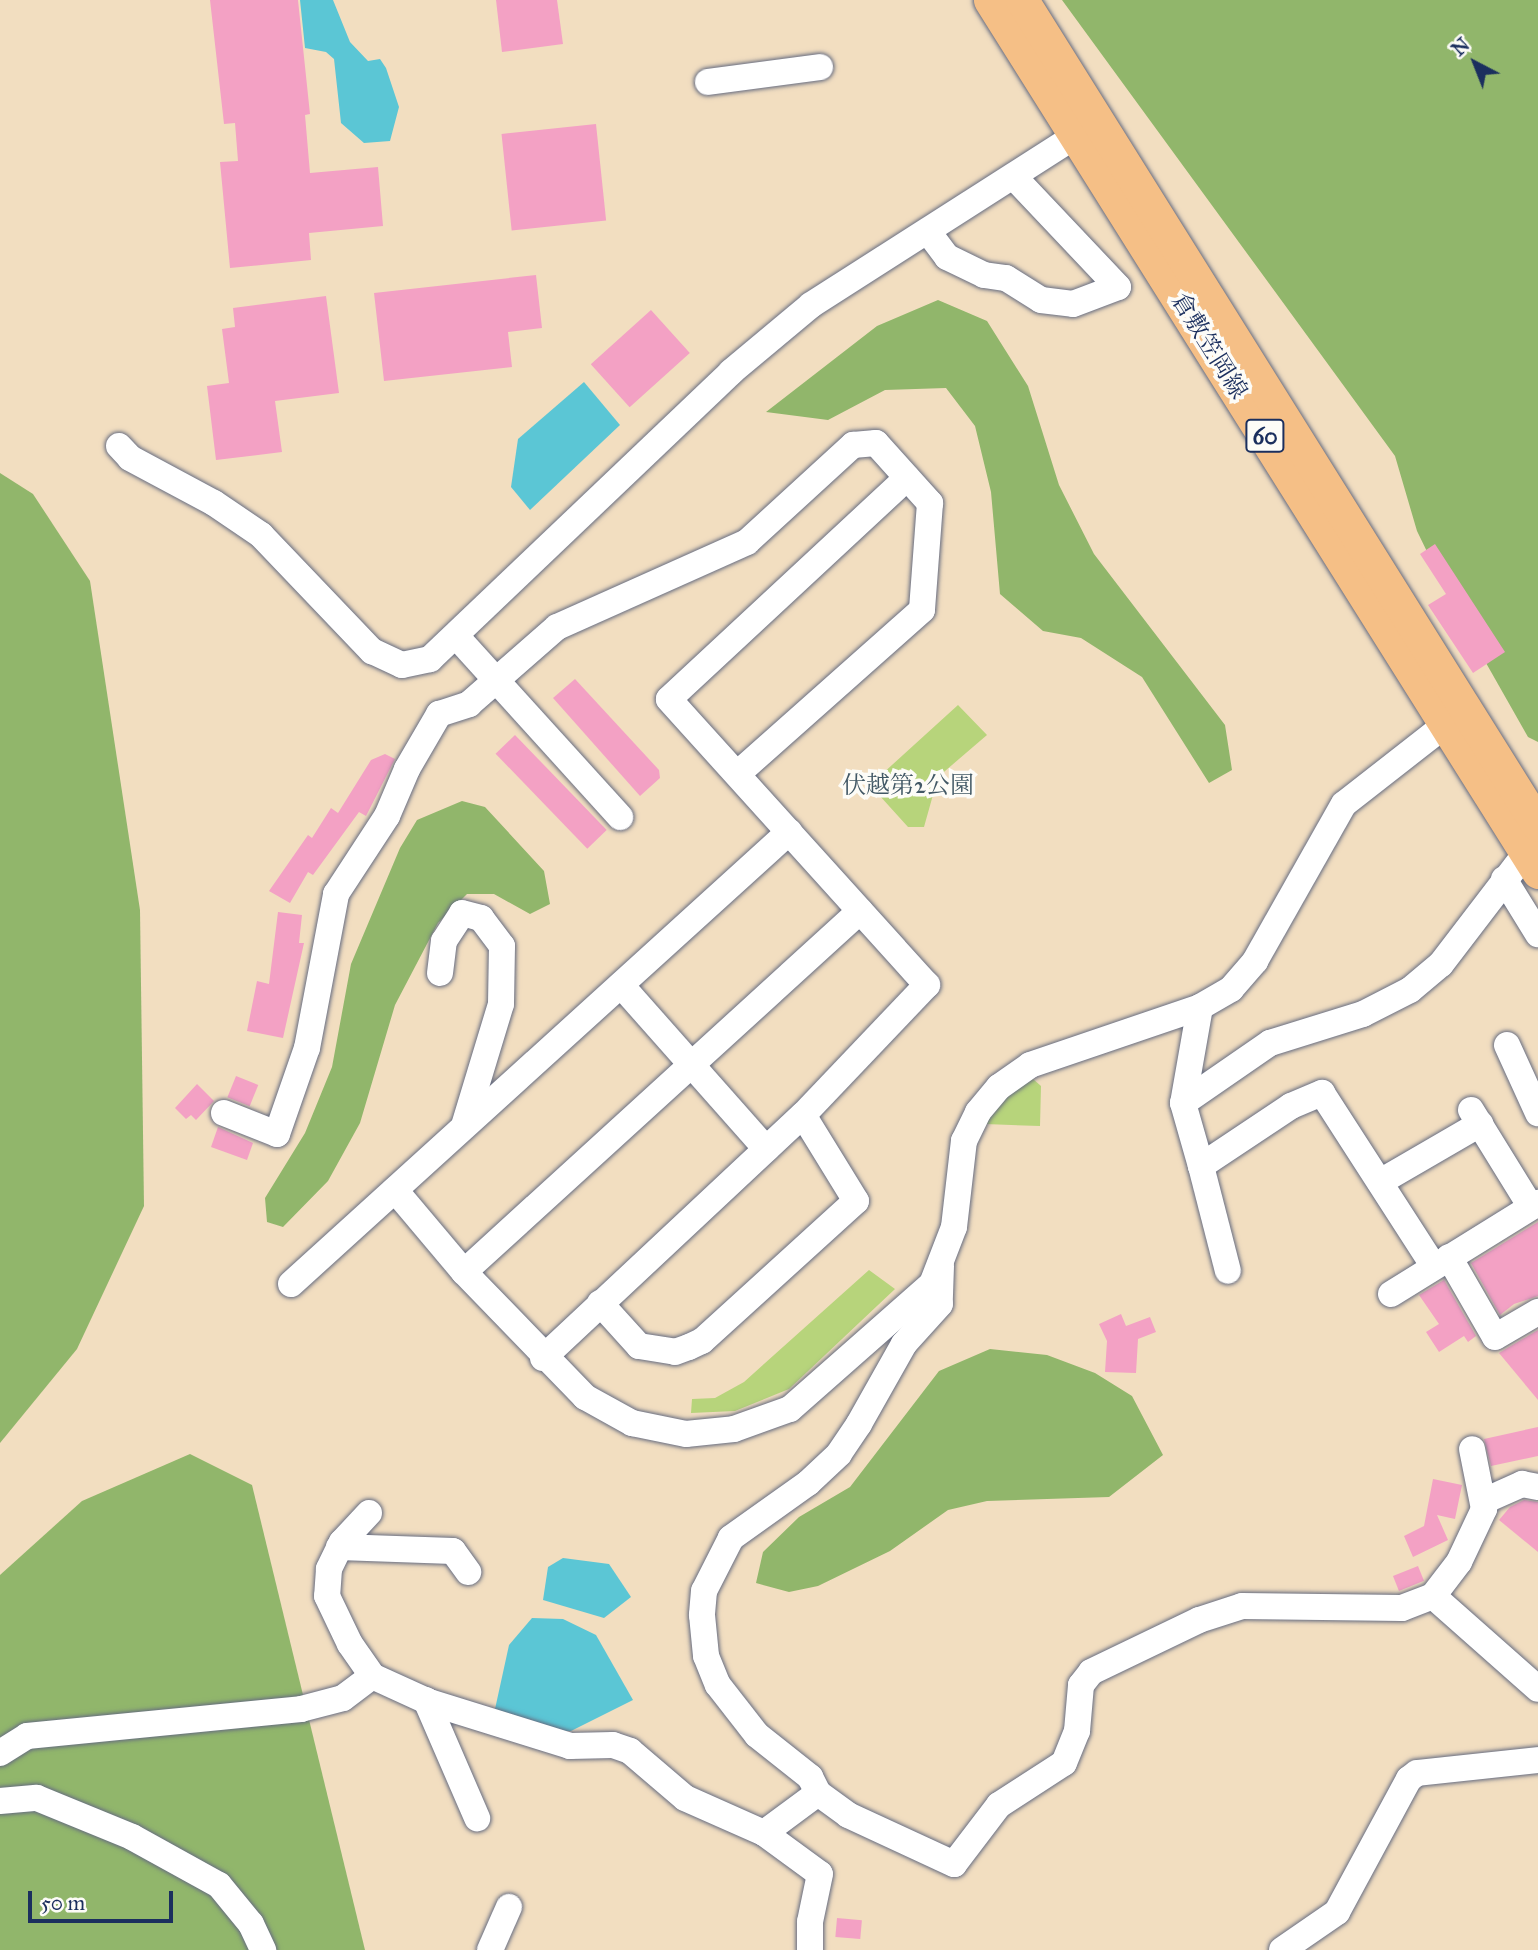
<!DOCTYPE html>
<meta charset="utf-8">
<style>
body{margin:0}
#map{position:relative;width:1538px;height:1950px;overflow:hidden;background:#f2dec0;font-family:"IM FELL Great Primer","Noto Serif JP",serif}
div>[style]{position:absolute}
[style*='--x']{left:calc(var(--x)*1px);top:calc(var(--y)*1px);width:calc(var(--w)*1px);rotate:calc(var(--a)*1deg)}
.green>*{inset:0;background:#b7d47b}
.forest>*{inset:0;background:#91b66b}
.water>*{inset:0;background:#5bc6d5}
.building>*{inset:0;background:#f3a1c4;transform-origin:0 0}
.roads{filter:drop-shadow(0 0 2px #666c80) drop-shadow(0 0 2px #666c80)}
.minor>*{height:26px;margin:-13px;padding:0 13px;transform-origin:13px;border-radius:13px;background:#fff}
.major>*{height:33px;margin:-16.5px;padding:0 16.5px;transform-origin:16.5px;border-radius:16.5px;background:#f5bf86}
span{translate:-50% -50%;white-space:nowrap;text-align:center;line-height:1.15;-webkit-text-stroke:7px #fdfcf7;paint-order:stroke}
.shield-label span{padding:2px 5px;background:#fdfcf7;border:2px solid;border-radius:5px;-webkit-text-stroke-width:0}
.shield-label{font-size:23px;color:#1b2f5e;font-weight:700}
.street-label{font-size:24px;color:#1b2f5e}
.park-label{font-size:24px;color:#425865}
.north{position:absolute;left:1440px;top:28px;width:70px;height:70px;-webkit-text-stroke:5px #fdfcf7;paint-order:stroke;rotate:318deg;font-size:19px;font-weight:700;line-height:28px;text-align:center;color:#1b2f5e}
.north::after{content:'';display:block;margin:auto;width:24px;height:32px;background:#1b2f5e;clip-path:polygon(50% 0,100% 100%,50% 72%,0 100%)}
.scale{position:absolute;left:28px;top:1891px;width:145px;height:32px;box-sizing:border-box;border:4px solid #1b2f5e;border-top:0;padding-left:9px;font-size:21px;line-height:24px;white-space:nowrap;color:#1b2f5e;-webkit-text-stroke:5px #fdfcf7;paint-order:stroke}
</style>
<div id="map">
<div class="green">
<i style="clip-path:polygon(958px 705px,987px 735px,938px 777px,924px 827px,908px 827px,870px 785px)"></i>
<i style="clip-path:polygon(1033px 1079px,1041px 1086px,1040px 1126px,985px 1124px,1009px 1095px)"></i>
<i style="clip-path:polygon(869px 1270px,895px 1289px,789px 1389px,735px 1411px,691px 1413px,692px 1399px,715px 1398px,744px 1382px)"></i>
</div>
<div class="forest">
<i style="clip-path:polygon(1062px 0,1538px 0,1538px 742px,1528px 737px,1452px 603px,1417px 531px,1395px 456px)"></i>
<i style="clip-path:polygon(938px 300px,987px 321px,1028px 386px,1059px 485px,1094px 554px,1225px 725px,1232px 770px,1209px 783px,1142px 677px,1081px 638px,1043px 631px,1000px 594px,991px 492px,975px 426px,946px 388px,885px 390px,828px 420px,766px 412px,877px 326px)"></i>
<i style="clip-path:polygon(0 473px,33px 494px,90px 581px,140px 910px,144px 1206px,77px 1349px,0 1443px)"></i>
<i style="clip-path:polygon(462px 801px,485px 807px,544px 871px,550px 904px,530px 914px,494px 894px,467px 894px,438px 923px,395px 1005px,360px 1123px,328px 1181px,283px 1227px,267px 1222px,265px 1198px,305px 1133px,332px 1067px,351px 964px,400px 848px,417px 820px)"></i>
<i style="clip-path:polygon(990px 1349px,1047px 1355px,1095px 1373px,1132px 1396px,1163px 1455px,1109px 1497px,987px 1501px,948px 1510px,890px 1551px,818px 1586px,789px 1592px,756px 1583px,763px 1552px,799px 1517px,850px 1487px,939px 1371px)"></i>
<i style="clip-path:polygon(190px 1454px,252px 1485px,365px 1950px,0 1950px,0 1575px,82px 1501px)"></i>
</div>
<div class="water">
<i style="clip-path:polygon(300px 0,333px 0,350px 42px,368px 61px,380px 59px,386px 68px,399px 107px,390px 141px,364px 143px,341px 123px,334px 59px,326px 52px,305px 48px)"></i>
<i style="clip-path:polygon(584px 382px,620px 425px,530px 510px,511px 487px,518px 439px)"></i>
<i style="clip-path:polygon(563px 1558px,609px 1564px,631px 1597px,604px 1618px,543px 1600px,548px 1567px)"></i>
<i style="clip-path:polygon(532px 1618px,563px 1619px,596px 1635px,633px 1700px,571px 1731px,554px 1731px,495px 1709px,509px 1645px)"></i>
</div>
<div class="building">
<i style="clip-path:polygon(210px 0,298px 0,310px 114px,305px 115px,310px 173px,378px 167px,383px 226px,309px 233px,311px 260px,230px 268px,220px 162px,238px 161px,235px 123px,224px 124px)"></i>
<i style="clip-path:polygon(496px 0,557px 0,563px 44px,502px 52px)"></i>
<i style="left:596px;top:124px;width:97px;height:95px;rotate:84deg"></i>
<i style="clip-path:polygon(536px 275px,542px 328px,508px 332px,512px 367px,384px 381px,374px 293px)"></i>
<i style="clip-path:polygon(326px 296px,339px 393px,275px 401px,282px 452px,216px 460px,207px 386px,229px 383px,222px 329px,235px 327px,233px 308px)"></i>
<i style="left:651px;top:310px;width:58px;height:81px;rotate:48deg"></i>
<i style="clip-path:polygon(1435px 544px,1505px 652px,1473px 673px,1428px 605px,1446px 594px,1420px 554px)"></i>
<i style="clip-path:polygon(575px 679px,659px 770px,660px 778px,640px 796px,553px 698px)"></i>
<i style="left:515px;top:735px;width:132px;height:27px;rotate:46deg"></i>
<i style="clip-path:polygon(385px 754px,395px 759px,366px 816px,359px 812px,313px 875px,308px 872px,290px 903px,269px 891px,308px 835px,312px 838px,331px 808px,338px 813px,371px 760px)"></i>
<i style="clip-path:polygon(278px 912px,302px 915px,299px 943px,304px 943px,283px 1038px,247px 1031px,257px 981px,269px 984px)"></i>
<i style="left:236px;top:1076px;width:24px;height:23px;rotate:22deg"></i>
<i style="clip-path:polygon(197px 1084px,214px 1101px,196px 1120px,191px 1115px,186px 1119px,175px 1108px)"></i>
<i style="clip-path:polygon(218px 1127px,253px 1143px,247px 1160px,211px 1147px)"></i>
<i style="clip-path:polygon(1538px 1222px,1538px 1296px,1514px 1304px,1500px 1315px,1471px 1263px)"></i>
<i style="clip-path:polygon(1444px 1280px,1476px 1336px,1468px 1342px,1464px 1336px,1439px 1352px,1426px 1332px,1439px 1324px,1419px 1295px)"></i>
<i style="clip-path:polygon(1121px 1314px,1126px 1326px,1150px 1317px,1156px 1332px,1138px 1339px,1136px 1373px,1105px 1372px,1107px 1341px,1099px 1324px)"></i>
<i style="clip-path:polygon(1538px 1330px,1538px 1400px,1499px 1353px)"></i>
<i style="clip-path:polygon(1538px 1427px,1538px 1456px,1491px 1466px,1484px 1439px)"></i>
<i style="clip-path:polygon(1433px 1479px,1462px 1485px,1455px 1519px,1437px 1515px,1448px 1540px,1413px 1557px,1404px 1536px,1424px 1526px)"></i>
<i style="clip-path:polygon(1524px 1500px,1538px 1502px,1538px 1552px,1499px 1520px,1510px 1507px)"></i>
<i style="left:1418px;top:1566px;width:16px;height:27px;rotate:68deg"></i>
<i style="left:837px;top:1918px;width:25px;height:19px;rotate:5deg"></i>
</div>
<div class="roads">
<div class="minor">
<i style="--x:708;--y:82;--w:113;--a:-7.6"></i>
<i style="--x:929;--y:233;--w:30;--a:53"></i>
<i style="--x:947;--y:257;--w:41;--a:25.9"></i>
<i style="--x:984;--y:275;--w:22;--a:8"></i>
<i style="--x:1006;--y:278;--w:41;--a:32.2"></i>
<i style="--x:1041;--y:300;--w:32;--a:7"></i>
<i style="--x:1073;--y:304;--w:48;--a:-20.7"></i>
<i style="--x:1118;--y:287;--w:151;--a:-133.4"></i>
<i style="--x:119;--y:446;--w:16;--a:47"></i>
<i style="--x:130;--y:458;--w:95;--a:28.2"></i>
<i style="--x:214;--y:503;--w:57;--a:34.2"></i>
<i style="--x:261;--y:535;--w:161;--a:46.3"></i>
<i style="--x:372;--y:651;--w:33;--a:25"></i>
<i style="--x:402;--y:665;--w:29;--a:-12"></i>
<i style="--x:430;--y:659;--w:416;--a:-43.6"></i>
<i style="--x:731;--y:372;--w:104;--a:-39.9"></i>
<i style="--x:811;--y:305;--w:332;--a:-32.6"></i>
<i style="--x:457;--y:637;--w:243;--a:47.8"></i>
<i style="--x:1504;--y:879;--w:65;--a:58.3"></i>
<i style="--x:440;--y:973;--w:32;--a:-83"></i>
<i style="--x:444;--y:941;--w:33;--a:-57"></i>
<i style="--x:462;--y:913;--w:20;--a:15"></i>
<i style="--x:481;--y:918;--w:35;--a:53"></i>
<i style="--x:502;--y:946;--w:58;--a:91"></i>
<i style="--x:501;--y:1004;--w:127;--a:106.9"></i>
<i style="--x:621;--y:985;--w:219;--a:48.5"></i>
<i style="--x:1200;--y:1007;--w:97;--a:100"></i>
<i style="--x:1183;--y:1103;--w:66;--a:74.1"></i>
<i style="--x:1201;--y:1166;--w:108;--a:-33.7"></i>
<i style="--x:1291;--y:1106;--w:34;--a:-23"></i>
<i style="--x:1322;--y:1093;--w:205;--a:57.2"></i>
<i style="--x:1507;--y:1045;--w:75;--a:65.5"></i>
<i style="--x:1183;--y:1103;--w:106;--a:-34.6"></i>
<i style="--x:1270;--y:1043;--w:97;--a:-17.3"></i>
<i style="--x:1363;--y:1014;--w:53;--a:-27.1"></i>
<i style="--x:1410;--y:990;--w:40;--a:-40"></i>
<i style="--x:1441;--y:964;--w:140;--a:-52.6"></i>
<i style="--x:1471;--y:1110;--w:114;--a:58.3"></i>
<i style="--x:224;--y:1113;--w:57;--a:21.6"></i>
<i style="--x:277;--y:1134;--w:91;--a:-70.8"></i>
<i style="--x:307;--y:1048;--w:157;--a:-79.3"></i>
<i style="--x:336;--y:894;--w:93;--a:-56.8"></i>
<i style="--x:387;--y:816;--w:51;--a:-66.9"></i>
<i style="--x:407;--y:769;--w:64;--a:-59.8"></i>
<i style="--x:439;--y:714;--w:32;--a:-18"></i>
<i style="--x:469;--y:704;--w:117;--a:-41.2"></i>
<i style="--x:557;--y:627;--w:208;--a:-24.1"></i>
<i style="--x:747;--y:542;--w:144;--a:-42.5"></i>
<i style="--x:853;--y:445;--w:23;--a:-5"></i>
<i style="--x:876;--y:443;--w:81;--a:48"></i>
<i style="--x:930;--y:503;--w:107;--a:94.3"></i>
<i style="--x:922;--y:610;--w:247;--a:138.4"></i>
<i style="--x:1201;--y:1166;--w:108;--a:75.6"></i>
<i style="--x:1380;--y:1182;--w:116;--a:-30.1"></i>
<i style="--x:395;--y:1190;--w:107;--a:49.9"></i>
<i style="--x:464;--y:1272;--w:174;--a:45.9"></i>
<i style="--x:585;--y:1397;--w:54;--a:29"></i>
<i style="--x:632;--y:1423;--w:55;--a:11.5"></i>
<i style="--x:686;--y:1434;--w:48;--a:-5.9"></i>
<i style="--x:734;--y:1429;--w:59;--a:-19.7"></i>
<i style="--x:790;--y:1409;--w:189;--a:-41.4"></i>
<i style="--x:932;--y:1284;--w:61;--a:-68.9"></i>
<i style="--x:954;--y:1227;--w:87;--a:-83.4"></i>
<i style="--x:964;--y:1141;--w:32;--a:-64"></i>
<i style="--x:978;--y:1112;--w:33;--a:-50"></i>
<i style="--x:999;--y:1087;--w:38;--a:-35"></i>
<i style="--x:1030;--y:1065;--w:180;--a:-18.8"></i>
<i style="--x:1200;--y:1007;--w:36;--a:-30"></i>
<i style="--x:1231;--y:989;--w:37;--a:-49"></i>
<i style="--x:1255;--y:961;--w:180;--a:-60.5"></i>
<i style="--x:1344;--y:804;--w:146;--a:-38"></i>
<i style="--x:1449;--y:1257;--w:92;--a:60.1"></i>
<i style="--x:1495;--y:1337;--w:50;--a:-30.2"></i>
<i style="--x:941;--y:1266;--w:38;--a:92"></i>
<i style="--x:940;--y:1304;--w:54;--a:132"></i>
<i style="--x:904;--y:1344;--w:92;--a:119.4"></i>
<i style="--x:859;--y:1424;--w:36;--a:124"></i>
<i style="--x:839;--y:1454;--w:42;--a:136.9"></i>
<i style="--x:808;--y:1483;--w:95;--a:144.5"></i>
<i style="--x:731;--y:1538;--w:59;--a:117"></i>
<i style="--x:704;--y:1591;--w:24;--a:95"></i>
<i style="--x:702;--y:1615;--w:41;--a:84.4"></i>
<i style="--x:706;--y:1656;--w:31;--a:68"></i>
<i style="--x:718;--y:1685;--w:63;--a:52"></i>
<i style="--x:757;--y:1735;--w:68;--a:38.4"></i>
<i style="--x:810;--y:1777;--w:18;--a:63"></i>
<i style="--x:818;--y:1793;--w:37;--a:36"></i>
<i style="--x:848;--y:1815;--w:117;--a:24.8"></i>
<i style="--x:954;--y:1864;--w:74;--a:-52.7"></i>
<i style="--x:999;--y:1805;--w:77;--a:-32.9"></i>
<i style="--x:1064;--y:1763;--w:35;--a:-68"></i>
<i style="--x:1077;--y:1731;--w:46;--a:-85"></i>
<i style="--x:1081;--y:1685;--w:16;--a:-52"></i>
<i style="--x:1091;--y:1672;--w:120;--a:-25.7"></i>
<i style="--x:1199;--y:1620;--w:45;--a:-18"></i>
<i style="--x:1242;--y:1606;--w:160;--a:0.7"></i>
<i style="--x:1402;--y:1608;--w:33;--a:-21"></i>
<i style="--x:1433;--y:1596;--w:43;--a:-52.6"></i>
<i style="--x:1459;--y:1562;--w:59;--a:-64.7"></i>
<i style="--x:1484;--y:1509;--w:61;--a:-101.3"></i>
<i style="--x:464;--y:1272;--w:536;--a:-42.35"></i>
<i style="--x:291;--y:1284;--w:673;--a:-42.23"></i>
<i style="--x:1391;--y:1294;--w:173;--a:-31.8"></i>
<i style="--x:600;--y:1303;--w:58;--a:47.8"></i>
<i style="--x:639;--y:1346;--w:36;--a:9"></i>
<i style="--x:675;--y:1352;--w:15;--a:-20"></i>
<i style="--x:689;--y:1347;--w:14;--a:-25"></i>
<i style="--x:702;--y:1341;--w:208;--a:-42.3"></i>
<i style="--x:856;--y:1201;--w:101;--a:-121.6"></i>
<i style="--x:543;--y:1358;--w:356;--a:-43.1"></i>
<i style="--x:803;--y:1115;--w:180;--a:-46.4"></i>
<i style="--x:927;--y:985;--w:385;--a:-132.1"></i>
<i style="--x:669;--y:699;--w:325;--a:-42.9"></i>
<i style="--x:1484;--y:1501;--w:42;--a:-24.1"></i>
<i style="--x:1522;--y:1484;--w:16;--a:11"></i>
<i style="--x:369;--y:1513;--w:40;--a:133"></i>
<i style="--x:342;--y:1542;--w:30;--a:116"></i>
<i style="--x:329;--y:1569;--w:27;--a:94"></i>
<i style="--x:327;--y:1596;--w:53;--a:64.4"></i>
<i style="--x:350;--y:1644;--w:39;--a:55"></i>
<i style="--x:372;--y:1676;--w:63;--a:24.5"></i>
<i style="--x:429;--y:1702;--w:148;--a:17.3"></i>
<i style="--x:570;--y:1746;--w:43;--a:-1.3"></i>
<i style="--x:613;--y:1745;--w:18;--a:19"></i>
<i style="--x:630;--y:1751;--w:72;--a:40.5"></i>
<i style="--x:685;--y:1798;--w:86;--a:23.9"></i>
<i style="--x:764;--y:1833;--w:67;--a:-36.5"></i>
<i style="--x:339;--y:1547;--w:114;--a:2"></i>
<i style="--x:453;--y:1551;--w:26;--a:54"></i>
<i style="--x:1433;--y:1596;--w:140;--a:41.5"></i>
<i style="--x:426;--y:1700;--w:129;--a:66.6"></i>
<i style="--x:0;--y:1753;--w:32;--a:-32"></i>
<i style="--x:27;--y:1736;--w:275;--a:-5.6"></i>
<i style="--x:301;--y:1709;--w:43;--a:-14.7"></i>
<i style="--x:343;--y:1698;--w:36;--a:-37"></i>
<i style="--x:0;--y:1801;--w:37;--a:-5"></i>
<i style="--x:37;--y:1798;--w:103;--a:22.3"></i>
<i style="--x:132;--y:1837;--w:99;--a:28.9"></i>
<i style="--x:219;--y:1885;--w:50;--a:50.6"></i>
<i style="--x:251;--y:1924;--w:29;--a:65"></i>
<i style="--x:764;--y:1833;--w:69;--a:36.2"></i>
<i style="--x:820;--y:1874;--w:49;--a:101.8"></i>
<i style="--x:810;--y:1922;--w:28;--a:90"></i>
<i style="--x:490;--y:1950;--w:47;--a:-66.2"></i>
<i style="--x:1282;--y:1950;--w:67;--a:-34.6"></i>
<i style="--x:1337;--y:1912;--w:151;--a:-61.6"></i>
<i style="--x:1409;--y:1779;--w:10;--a:-37"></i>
<i style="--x:1417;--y:1773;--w:122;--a:-6.1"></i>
</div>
<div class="major">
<i style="--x:990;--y:0;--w:1030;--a:57.85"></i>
<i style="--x:1022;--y:0;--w:973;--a:57.98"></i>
</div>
</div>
<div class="shield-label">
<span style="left:1265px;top:436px">60</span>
</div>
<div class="street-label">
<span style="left:1209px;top:346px;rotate:58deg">倉敷笠岡線</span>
</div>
<div class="park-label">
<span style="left:908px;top:786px">伏越第2公園</span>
</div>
<div class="north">N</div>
<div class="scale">50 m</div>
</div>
